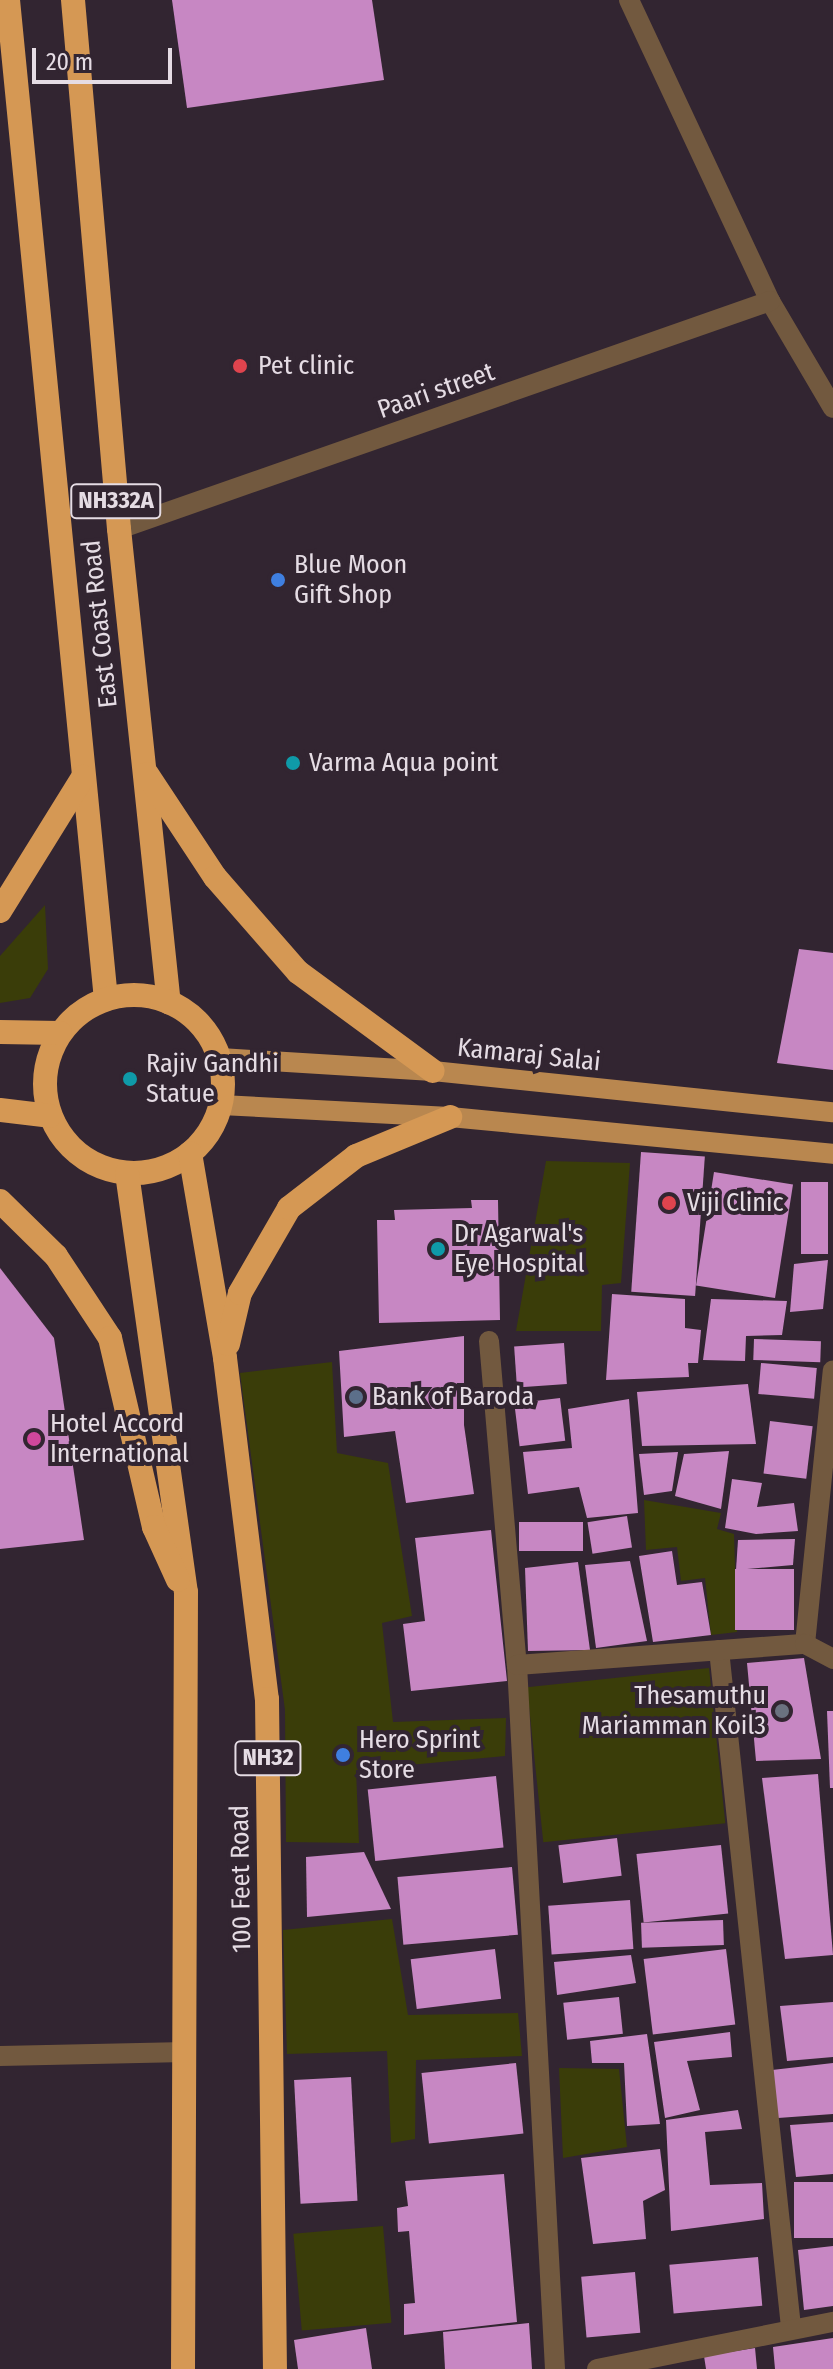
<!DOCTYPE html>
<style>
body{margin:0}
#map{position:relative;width:833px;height:2369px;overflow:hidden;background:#322531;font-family:"Fira Sans Condensed",sans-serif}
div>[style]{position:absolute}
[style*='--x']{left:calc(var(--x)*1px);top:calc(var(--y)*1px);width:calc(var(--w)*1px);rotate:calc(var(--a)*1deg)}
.green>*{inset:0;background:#3a3d09;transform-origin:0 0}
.building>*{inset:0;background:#c787c3;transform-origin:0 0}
.minor>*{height:20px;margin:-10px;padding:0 10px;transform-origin:10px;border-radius:10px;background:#72593f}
.major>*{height:20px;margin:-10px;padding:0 10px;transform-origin:10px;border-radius:10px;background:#b9874f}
.highway>*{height:24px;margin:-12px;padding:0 12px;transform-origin:12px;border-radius:12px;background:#d59854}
.highway>.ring{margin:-12px;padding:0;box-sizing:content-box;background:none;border:24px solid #d59854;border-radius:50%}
.dots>*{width:22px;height:22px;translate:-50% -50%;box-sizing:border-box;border:4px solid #322531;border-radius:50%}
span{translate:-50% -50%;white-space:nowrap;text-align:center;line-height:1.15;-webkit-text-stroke:8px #322531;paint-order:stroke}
.shield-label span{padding:2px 6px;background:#322531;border:2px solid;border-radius:6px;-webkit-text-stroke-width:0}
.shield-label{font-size:24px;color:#e5dce4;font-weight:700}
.poi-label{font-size:26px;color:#e5dce4}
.left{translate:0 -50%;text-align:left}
.right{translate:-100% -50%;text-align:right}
.street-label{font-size:26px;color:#e5dce4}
.scale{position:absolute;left:32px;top:48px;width:140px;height:36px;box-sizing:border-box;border:4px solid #e5dce4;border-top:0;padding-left:10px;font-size:24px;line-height:28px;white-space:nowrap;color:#e5dce4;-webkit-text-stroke:6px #322531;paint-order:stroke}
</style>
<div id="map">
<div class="green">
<i style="clip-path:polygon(45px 905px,48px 969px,30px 998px,0 1003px,0 956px)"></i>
<i style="clip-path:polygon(546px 1161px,630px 1163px,621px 1283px,602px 1285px,601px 1331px,516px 1331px)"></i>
<i style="clip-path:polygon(332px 1362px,337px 1453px,388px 1463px,412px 1616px,382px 1623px,393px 1722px,506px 1718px,505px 1756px,356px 1770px,359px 1843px,286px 1842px,285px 1710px,240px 1373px)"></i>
<i style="clip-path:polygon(644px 1500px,721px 1513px,717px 1529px,734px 1534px,737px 1632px,711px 1635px,705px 1578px,681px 1581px,677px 1547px,646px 1550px)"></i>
<i style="left:709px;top:1668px;width:156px;height:183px;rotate:84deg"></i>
<i style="clip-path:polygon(392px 1919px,408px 2015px,518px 2013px,522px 2056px,416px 2060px,415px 2139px,391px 2143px,387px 2051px,287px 2054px,283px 1930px)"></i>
<i style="clip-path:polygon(559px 2068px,619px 2069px,627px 2147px,563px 2158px)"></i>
<i style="left:383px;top:2226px;width:97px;height:90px;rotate:85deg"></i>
</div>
<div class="building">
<i style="clip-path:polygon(172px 0,372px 0,384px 80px,187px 108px)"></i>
<i style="clip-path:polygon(799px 949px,833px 953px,833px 1070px,777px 1063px)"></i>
<i style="left:641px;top:1152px;width:64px;height:140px;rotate:4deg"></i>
<i style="left:714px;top:1172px;width:80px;height:115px;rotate:9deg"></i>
<i style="left:801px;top:1182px;width:27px;height:72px"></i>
<i style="clip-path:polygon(471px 1200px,498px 1200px,500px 1320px,379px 1323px,377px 1220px,395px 1220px,394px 1210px,472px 1208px)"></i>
<i style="clip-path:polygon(828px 1260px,823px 1309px,790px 1312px,794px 1264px)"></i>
<i style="clip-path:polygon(0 1268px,54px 1338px,84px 1540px,0 1549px)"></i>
<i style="clip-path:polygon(612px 1294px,685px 1299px,685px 1328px,701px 1330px,698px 1363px,688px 1363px,689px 1377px,606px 1380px)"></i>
<i style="clip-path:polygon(711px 1299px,787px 1301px,782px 1335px,746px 1336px,745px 1361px,703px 1360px)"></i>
<i style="clip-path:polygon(464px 1336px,464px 1425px,474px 1494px,406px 1503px,395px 1431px,344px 1437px,339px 1351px)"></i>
<i style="left:754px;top:1339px;width:67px;height:21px;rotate:2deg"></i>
<i style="left:564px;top:1343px;width:41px;height:50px;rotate:86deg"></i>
<i style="left:761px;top:1363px;width:56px;height:31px;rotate:5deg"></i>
<i style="clip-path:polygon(748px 1384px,756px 1444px,642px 1446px,637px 1392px)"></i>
<i style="left:560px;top:1398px;width:43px;height:46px;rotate:83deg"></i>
<i style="clip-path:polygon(629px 1399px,638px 1513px,587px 1518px,579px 1487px,528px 1494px,523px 1452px,572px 1448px,568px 1409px)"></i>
<i style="left:770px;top:1421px;width:43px;height:53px;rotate:7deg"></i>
<i style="clip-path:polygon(729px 1451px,721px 1509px,675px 1496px,684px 1454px)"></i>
<i style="clip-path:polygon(678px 1452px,672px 1491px,644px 1495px,639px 1454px)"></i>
<i style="clip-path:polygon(732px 1479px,762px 1483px,757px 1507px,794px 1503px,798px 1531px,756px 1534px,725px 1528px)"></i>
<i style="left:627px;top:1516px;width:32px;height:40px;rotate:81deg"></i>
<i style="left:583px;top:1522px;width:29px;height:64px;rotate:90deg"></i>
<i style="clip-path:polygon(491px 1530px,507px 1681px,411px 1691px,403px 1624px,425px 1621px,415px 1538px)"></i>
<i style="clip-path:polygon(795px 1539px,793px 1565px,736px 1570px,738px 1540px)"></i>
<i style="clip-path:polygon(672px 1551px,677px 1585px,702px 1582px,711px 1635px,653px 1642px,639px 1556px)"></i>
<i style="clip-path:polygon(630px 1561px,647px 1641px,596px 1648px,585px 1565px)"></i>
<i style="clip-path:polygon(578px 1562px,590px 1650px,528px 1651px,525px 1568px)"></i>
<i style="left:794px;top:1569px;width:61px;height:59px;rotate:90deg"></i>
<i style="clip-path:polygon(804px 1658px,821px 1759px,756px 1761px,747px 1663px)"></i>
<i style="clip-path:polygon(827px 1711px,833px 1711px,833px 1788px,830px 1788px)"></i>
<i style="clip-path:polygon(818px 1774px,833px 1955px,785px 1959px,762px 1778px)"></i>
<i style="left:496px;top:1776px;width:72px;height:129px;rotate:84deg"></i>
<i style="left:617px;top:1838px;width:38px;height:59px;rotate:83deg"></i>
<i style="left:721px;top:1845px;width:69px;height:85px;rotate:84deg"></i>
<i style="clip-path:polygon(364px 1852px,391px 1909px,307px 1917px,306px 1857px)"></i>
<i style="left:512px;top:1867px;width:68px;height:115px;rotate:85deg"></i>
<i style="left:630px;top:1900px;width:49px;height:82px;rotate:86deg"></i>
<i style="left:723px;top:1920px;width:25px;height:82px;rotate:88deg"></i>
<i style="left:495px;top:1949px;width:50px;height:85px;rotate:83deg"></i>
<i style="left:726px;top:1949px;width:76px;height:83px;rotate:83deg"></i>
<i style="clip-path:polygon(631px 1955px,636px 1983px,557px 1995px,554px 1962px)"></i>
<i style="left:619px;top:1997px;width:37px;height:56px;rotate:84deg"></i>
<i style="clip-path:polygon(833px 2002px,833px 2057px,787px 2061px,780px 2006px)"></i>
<i style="clip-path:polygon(730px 2032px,732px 2057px,687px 2061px,700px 2110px,665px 2118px,654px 2042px)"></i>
<i style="clip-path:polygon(647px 2034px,660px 2124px,627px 2126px,624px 2063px,592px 2063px,590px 2041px)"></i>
<i style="left:516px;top:2063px;width:71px;height:95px;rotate:84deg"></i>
<i style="clip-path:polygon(833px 2063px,833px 2114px,778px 2118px,772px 2070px)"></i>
<i style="left:351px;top:2077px;width:124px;height:57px;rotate:87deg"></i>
<i style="clip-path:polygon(738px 2110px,742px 2129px,705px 2132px,710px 2185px,762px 2183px,764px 2219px,671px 2231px,666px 2120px)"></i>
<i style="clip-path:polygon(833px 2122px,833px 2174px,796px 2177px,790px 2125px)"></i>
<i style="clip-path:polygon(660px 2149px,665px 2190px,643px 2201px,646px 2239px,593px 2244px,581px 2158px)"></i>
<i style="clip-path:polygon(504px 2174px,517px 2322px,404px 2335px,404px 2304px,415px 2303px,409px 2231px,398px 2232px,397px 2208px,408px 2206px,405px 2181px)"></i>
<i style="left:833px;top:2182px;width:56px;height:39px;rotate:90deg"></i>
<i style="clip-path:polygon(833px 2246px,833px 2306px,804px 2310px,798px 2250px)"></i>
<i style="left:758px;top:2257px;width:49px;height:89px;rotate:85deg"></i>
<i style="left:635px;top:2272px;width:61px;height:54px;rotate:85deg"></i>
<i style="clip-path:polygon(529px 2323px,532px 2369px,445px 2369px,443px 2332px)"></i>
<i style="clip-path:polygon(366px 2328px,372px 2369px,298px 2369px,294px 2340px)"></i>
<i style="clip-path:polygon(833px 2338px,833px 2369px,775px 2369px,773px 2347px)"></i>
<i style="clip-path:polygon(755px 2348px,757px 2369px,706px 2369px,704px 2356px)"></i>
</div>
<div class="minor">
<i style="--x:629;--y:0;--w:332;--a:64.9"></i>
<i style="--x:770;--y:301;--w:124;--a:59.5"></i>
<i style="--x:119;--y:529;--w:690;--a:-19.3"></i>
<i style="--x:489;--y:1341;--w:325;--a:85.1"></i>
<i style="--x:517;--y:1665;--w:705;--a:86.91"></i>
<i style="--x:805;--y:1644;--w:275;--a:-84.2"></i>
<i style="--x:719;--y:1650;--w:681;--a:83.93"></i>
<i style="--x:517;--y:1665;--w:289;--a:-4.2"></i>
<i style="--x:805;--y:1644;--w:32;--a:28"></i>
<i style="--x:0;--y:2056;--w:186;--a:-1.2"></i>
<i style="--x:597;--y:2369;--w:241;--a:-11.3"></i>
</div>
<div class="major">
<i style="--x:220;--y:1058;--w:213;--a:3.5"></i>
<i style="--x:433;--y:1071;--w:402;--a:5.9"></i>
<i style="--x:221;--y:1105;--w:229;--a:3"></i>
<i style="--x:450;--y:1117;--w:385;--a:5.5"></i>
</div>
<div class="highway">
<i style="--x:8;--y:0;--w:1004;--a:84.4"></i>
<i style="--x:73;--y:0;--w:531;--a:85.03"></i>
<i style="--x:119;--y:529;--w:476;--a:84"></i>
<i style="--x:147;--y:774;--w:123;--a:56.6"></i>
<i style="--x:215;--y:877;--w:126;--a:48.9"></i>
<i style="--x:298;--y:972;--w:167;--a:36.3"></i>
<i style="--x:0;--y:911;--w:158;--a:-58.2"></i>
<i class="ring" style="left:45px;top:995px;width:154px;height:154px"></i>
<i style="--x:0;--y:1032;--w:60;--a:1"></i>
<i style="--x:0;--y:1110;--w:50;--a:6.8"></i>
<i style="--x:190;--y:1153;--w:208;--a:80.3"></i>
<i style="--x:225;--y:1358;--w:344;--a:83"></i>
<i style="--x:267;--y:1699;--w:670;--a:89.32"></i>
<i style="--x:127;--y:1173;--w:423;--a:82"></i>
<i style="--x:186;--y:1592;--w:777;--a:90.22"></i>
<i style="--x:0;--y:1201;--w:78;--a:44.5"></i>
<i style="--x:56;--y:1256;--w:98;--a:56.6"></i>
<i style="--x:110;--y:1338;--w:194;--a:76.9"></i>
<i style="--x:154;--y:1527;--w:58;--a:65.6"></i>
<i style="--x:228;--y:1344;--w:52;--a:-76.8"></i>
<i style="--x:240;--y:1293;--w:98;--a:-60"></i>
<i style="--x:289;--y:1208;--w:85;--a:-37.8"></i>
<i style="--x:356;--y:1156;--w:102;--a:-22.5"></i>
</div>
<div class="dots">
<i style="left:240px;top:366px;background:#e0444e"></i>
<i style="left:278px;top:580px;background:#3f7fe0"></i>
<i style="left:293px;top:763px;background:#0f9aa8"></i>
<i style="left:130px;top:1079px;background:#0f9aa8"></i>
<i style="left:669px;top:1203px;background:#e0444e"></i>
<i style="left:438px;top:1249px;background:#0f9aa8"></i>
<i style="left:356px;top:1397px;background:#5c6f8a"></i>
<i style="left:34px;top:1439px;background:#d1479c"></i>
<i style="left:782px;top:1711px;background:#6b7280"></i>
<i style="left:343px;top:1755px;background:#3f7fe0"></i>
</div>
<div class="shield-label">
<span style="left:116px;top:501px">NH332A</span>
<span style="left:268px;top:1758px">NH32</span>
</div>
<div class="poi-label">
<span class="left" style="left:258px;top:366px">Pet clinic</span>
<span class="left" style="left:294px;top:580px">Blue Moon<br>Gift Shop</span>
<span class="left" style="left:309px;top:763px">Varma Aqua point</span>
<span class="left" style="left:146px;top:1079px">Rajiv Gandhi<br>Statue</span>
<span class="left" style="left:687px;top:1203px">Viji Clinic</span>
<span class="left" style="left:454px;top:1249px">Dr Agarwal's<br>Eye Hospital</span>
<span class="left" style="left:372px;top:1397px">Bank of Baroda</span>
<span class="left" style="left:50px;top:1439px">Hotel Accord<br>International</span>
<span class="right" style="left:766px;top:1711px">Thesamuthu<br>Mariamman Koil3</span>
<span class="left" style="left:359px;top:1755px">Hero Sprint<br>Store</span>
</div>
<div class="street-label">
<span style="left:436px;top:391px;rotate:-19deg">Paari street</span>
<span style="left:100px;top:624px;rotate:-96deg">East Coast Road</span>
<span style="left:529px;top:1055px;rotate:6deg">Kamaraj Salai</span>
<span style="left:241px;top:1879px;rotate:-91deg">100 Feet Road</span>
</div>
<div class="scale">20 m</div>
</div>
